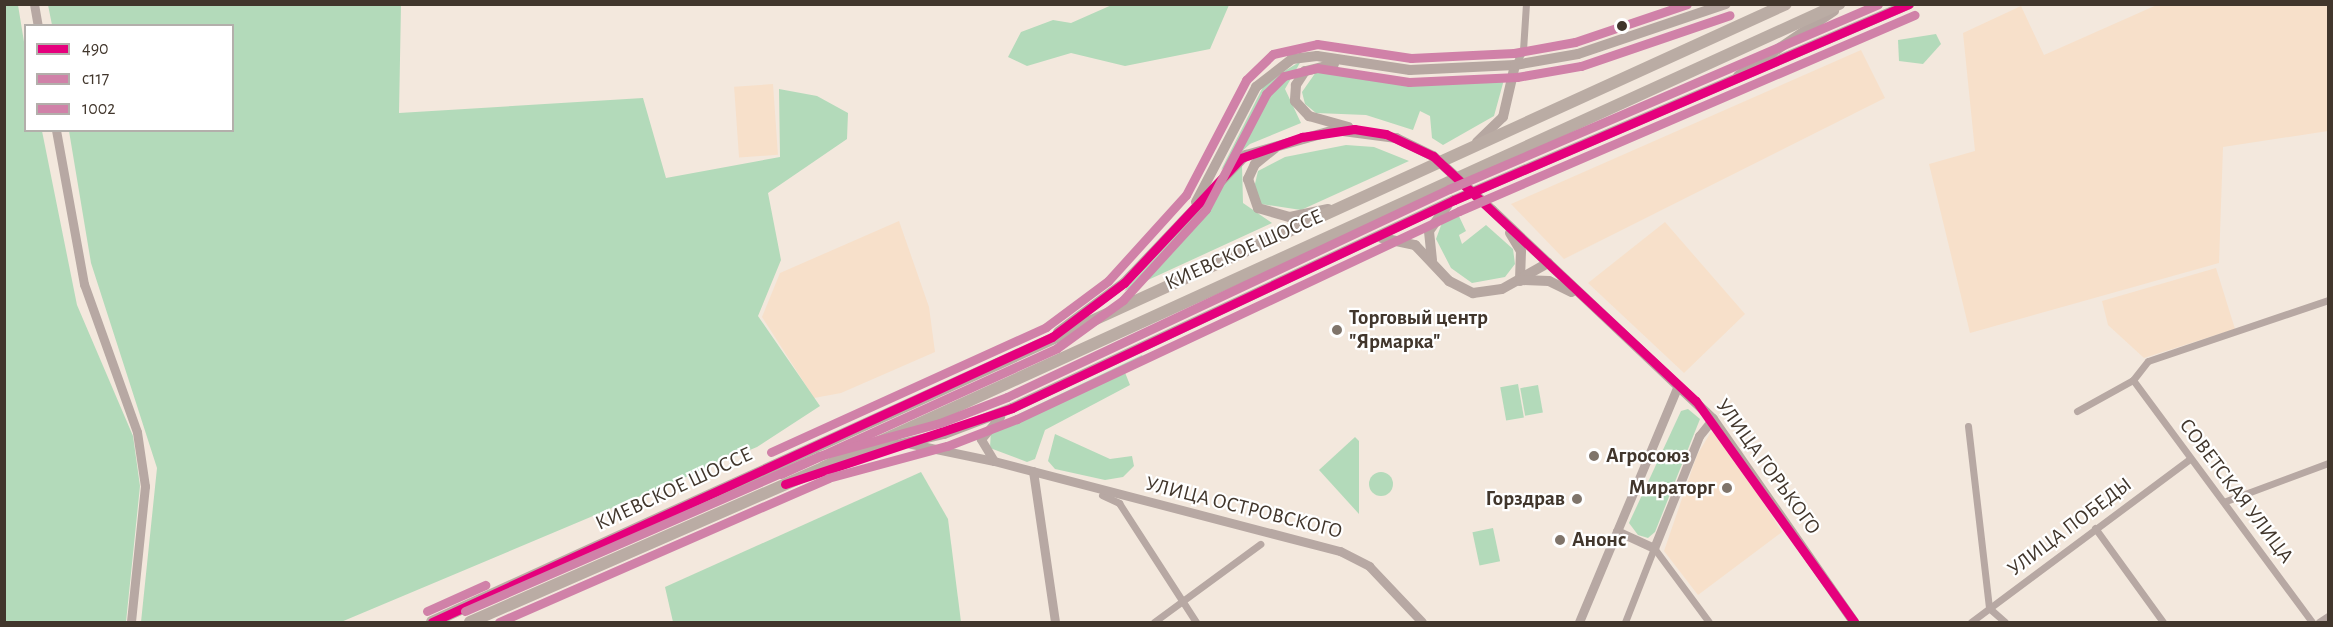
<!DOCTYPE html>
<meta charset="utf-8">
<style>
body{margin:0}
#map{position:relative;width:2333px;height:627px;overflow:hidden;background:#f3e8dd;font-family:"Alegreya Sans",sans-serif}
div>[style]{position:absolute}
[style*='--x']{left:calc(var(--x)*1px);top:calc(var(--y)*1px);width:calc(var(--w)*1px);rotate:calc(var(--a)*1deg)}
.built>*{inset:0;background:#f7e0ca;transform-origin:0 0}
.green>*{inset:0;background:#b3daba;transform-origin:0 0}
.round{border-radius:50%}
.minor>*{height:7px;margin:-3.5px;padding:0 3.5px;transform-origin:3.5px;border-radius:3.5px;background:#b7a8a3}
.tertiary>*{height:9px;margin:-4.5px;padding:0 4.5px;transform-origin:4.5px;border-radius:4.5px;background:#b7a8a3}
.secondary>*{height:10px;margin:-5px;padding:0 5px;transform-origin:5px;border-radius:5px;background:#b6a7a1}
.trunk>*{height:12px;margin:-6px;padding:0 6px;transform-origin:6px;border-radius:6px;background:#baaca4}
.secondary-bridge>*{height:10px;margin:-5px;padding:0 5px;transform-origin:5px;border-radius:5px;background:#b6a7a1}
.bus-1>*{height:9px;margin:-4.5px;padding:0 4.5px;transform-origin:4.5px;border-radius:4.5px;background:#e5007d}
.bus-2>*{height:9px;margin:-4.5px;padding:0 4.5px;transform-origin:4.5px;border-radius:4.5px;background:#d081a8}
.bus-3>*{height:9px;margin:-4.5px;padding:0 4.5px;transform-origin:4.5px;border-radius:4.5px;background:#d081a8}
.dots>*{width:16px;height:16px;translate:-50% -50%;box-sizing:border-box;border:3px solid #fff;border-radius:50%}
span{translate:-50% -50%;white-space:nowrap;text-align:center;line-height:1.15;-webkit-text-stroke:4.5px #fff;paint-order:stroke}
.street-label{font-size:21px;color:#41362c}
.poi-label{font-size:21px;color:#41362c;font-weight:700}
.left{translate:0 -50%;text-align:left}
.right{translate:-100% -50%;text-align:right}
.frame{position:absolute;inset:0;border:6px solid #41362c;pointer-events:none}
.legend{position:absolute;left:24px;top:24px;width:210px;height:108px;box-sizing:border-box;background:#fff;border:2px solid #b3afab;margin:0;padding:8px 10px;list-style:none;font-size:18px;color:#41362c}
.legend li{display:flex;align-items:center;gap:12px;height:30px}
.legend b{width:30px;border:2px solid #b3afab}
</style>
<div id="map">
<div class="built">
<i style="clip-path:polygon(2159px 4px,2328px 5px,2328px 131px,2223px 147px,2219px 263px,1970px 333px,1929px 164px,1975px 151px,1963px 33px,2021px 6px,2044px 55px)"></i>
<i style="clip-path:polygon(1861px 50px,1885px 98px,1564px 259px,1511px 204px)"></i>
<i style="left:773px;top:84px;width:71px;height:39px;rotate:86deg"></i>
<i style="clip-path:polygon(899px 221px,929px 307px,935px 352px,841px 393px,814px 398px,762px 317px,780px 273px)"></i>
<i style="clip-path:polygon(1665px 222px,1745px 314px,1684px 373px,1588px 283px)"></i>
<i style="clip-path:polygon(2216px 268px,2235px 329px,2144px 358px,2108px 325px,2102px 301px)"></i>
<i style="clip-path:polygon(1711px 432px,1719px 434px,1782px 532px,1698px 595px,1664px 551px,1697px 455px)"></i>
</div>
<div class="green">
<i style="clip-path:polygon(1114px 4px,1229px 5px,1210px 49px,1125px 66px,1071px 53px,1027px 66px,1008px 57px,1021px 32px,1053px 20px,1071px 23px)"></i>
<i style="clip-path:polygon(4px 5px,18px 5px,25px 48px,26px 130px,42px 131px,77px 305px,133px 436px,140px 486px,126px 622px,5px 622px)"></i>
<i style="clip-path:polygon(48px 5px,401px 5px,399px 113px,643px 98px,666px 178px,780px 157px,779px 89px,817px 96px,848px 113px,847px 139px,768px 193px,781px 260px,758px 316px,820px 406px,757px 447px,341px 622px,141px 622px,157px 468px,91px 263px,69px 131px,232px 130px,232px 26px,52px 25px)"></i>
<i style="clip-path:polygon(1936px 34px,1941px 44px,1923px 64px,1899px 61px,1898px 40px)"></i>
<i style="clip-path:polygon(1301px 61px,1285px 89px,1301px 123px,1250px 144px,1221px 170px,1265px 83px)"></i>
<i style="clip-path:polygon(1316px 72px,1424px 81px,1505px 76px,1494px 116px,1443px 145px,1432px 138px,1430px 116px,1420px 111px,1413px 130px,1366px 115px,1316px 113px,1305px 104px,1302px 92px)"></i>
<i style="clip-path:polygon(1346px 145px,1374px 147px,1409px 161px,1301px 210px,1261px 204px,1254px 188px,1258px 171px,1285px 157px)"></i>
<i style="clip-path:polygon(1242px 165px,1243px 203px,1272px 223px,1124px 291px)"></i>
<i style="clip-path:polygon(1457px 212px,1466px 231px,1459px 235px,1462px 244px,1486px 225px,1513px 249px,1515px 264px,1505px 277px,1472px 283px,1451px 268px,1436px 239px,1443px 220px)"></i>
<i style="clip-path:polygon(1142px 355px,1144px 360px,1124px 370px,1130px 385px,1045px 430px,1035px 459px,1027px 462px,990px 448px,991px 429px,1002px 422px)"></i>
<i style="left:1518px;top:384px;width:34px;height:18px;rotate:80deg"></i>
<i style="left:1538px;top:385px;width:28px;height:18px;rotate:80deg"></i>
<i style="clip-path:polygon(1688px 409px,1700px 419px,1655px 532px,1648px 538px,1638px 535px,1629px 523px,1681px 411px)"></i>
<i style="clip-path:polygon(1055px 434px,1110px 459px,1132px 456px,1134px 466px,1123px 477px,1105px 480px,1055px 469px,1048px 461px)"></i>
<i style="clip-path:polygon(1355px 437px,1359px 441px,1359px 514px,1319px 470px)"></i>
<i style="clip-path:polygon(921px 472px,948px 519px,961px 622px,673px 622px,665px 587px)"></i>
<i class="round" style="left:1369px;top:472px;width:24px;height:24px"></i>
<i style="left:1493px;top:528px;width:34px;height:21px;rotate:78deg"></i>
</div>
<div class="minor">
<i style="--x:1515;--y:65;--w:17;--a:-62"></i>
<i style="--x:1523;--y:50;--w:46;--a:-86.3"></i>
<i style="--x:2133;--y:380;--w:301;--a:53.5"></i>
<i style="--x:2077;--y:411;--w:64;--a:-29"></i>
<i style="--x:2133;--y:380;--w:24;--a:-52"></i>
<i style="--x:2148;--y:361;--w:190;--a:-18.7"></i>
<i style="--x:1968;--y:426;--w:183;--a:83.4"></i>
<i style="--x:1989;--y:608;--w:21;--a:41"></i>
<i style="--x:1102;--y:495;--w:19;--a:25"></i>
<i style="--x:1119;--y:503;--w:142;--a:57.1"></i>
<i style="--x:2226;--y:501;--w:109;--a:-20.4"></i>
<i style="--x:2095;--y:528;--w:116;--a:54.1"></i>
<i style="--x:1154;--y:622;--w:132;--a:-36.3"></i>
<i style="--x:1625;--y:622;--w:79;--a:-68.6"></i>
<i style="--x:1654;--y:548;--w:92;--a:53.4"></i>
<i style="--x:1971;--y:622;--w:273;--a:-36.7"></i>
<i style="--x:2319;--y:622;--w:11;--a:-34"></i>
</div>
<div class="tertiary">
<i style="--x:34;--y:4;--w:22;--a:80"></i>
<i style="--x:56;--y:130;--w:157;--a:79.7"></i>
<i style="--x:84;--y:284;--w:157;--a:70.3"></i>
<i style="--x:137;--y:432;--w:55;--a:81.6"></i>
<i style="--x:145;--y:486;--w:137;--a:95.9"></i>
<i style="--x:907;--y:443;--w:89;--a:11.7"></i>
<i style="--x:994;--y:461;--w:358;--a:14.6"></i>
<i style="--x:1340;--y:551;--w:33;--a:27"></i>
<i style="--x:1369;--y:566;--w:77;--a:46.6"></i>
<i style="--x:994;--y:461;--w:26;--a:-121"></i>
<i style="--x:981;--y:439;--w:30;--a:-50"></i>
<i style="--x:1033;--y:471;--w:153;--a:81.7"></i>
<i style="--x:1617;--y:531;--w:41;--a:24.7"></i>
<i style="--x:1654;--y:548;--w:121;--a:-68.1"></i>
<i style="--x:1699;--y:436;--w:22;--a:-51"></i>
<i style="--x:1579;--y:622;--w:257;--a:-67.3"></i>
</div>
<div class="secondary">
<i style="--x:1334;--y:64;--w:30;--a:166"></i>
<i style="--x:1305;--y:71;--w:17;--a:123"></i>
<i style="--x:1296;--y:85;--w:16;--a:94"></i>
<i style="--x:1295;--y:101;--w:21;--a:47"></i>
<i style="--x:1309;--y:116;--w:41;--a:15.8"></i>
<i style="--x:1738;--y:76;--w:116;--a:-34.1"></i>
<i style="--x:1477;--y:142;--w:36;--a:-44"></i>
<i style="--x:1503;--y:117;--w:53;--a:-77"></i>
<i style="--x:1275;--y:148;--w:26;--a:141"></i>
<i style="--x:1255;--y:164;--w:17;--a:115"></i>
<i style="--x:1248;--y:179;--w:31;--a:71"></i>
<i style="--x:1258;--y:208;--w:33;--a:16"></i>
<i style="--x:1290;--y:217;--w:39;--a:-12"></i>
<i style="--x:1196;--y:202;--w:130;--a:-62.4"></i>
<i style="--x:1256;--y:87;--w:46;--a:-37.9"></i>
<i style="--x:1292;--y:59;--w:25;--a:-7"></i>
<i style="--x:1317;--y:56;--w:94;--a:8.6"></i>
<i style="--x:1410;--y:70;--w:105;--a:-2.7"></i>
<i style="--x:1515;--y:65;--w:64;--a:-9.9"></i>
<i style="--x:1578;--y:54;--w:156;--a:-18.7"></i>
<i style="--x:1492;--y:210;--w:304;--a:43.4"></i>
<i style="--x:1713;--y:419;--w:247;--a:55.2"></i>
<i style="--x:1510;--y:233;--w:21;--a:59"></i>
<i style="--x:1521;--y:251;--w:30;--a:92"></i>
<i style="--x:1382;--y:238;--w:34;--a:12"></i>
<i style="--x:1415;--y:245;--w:50;--a:46.6"></i>
<i style="--x:1449;--y:281;--w:27;--a:27"></i>
<i style="--x:1473;--y:293;--w:29;--a:-8"></i>
<i style="--x:1502;--y:289;--w:53;--a:-29.5"></i>
<i style="--x:1432;--y:260;--w:29;--a:-96"></i>
<i style="--x:1429;--y:231;--w:31;--a:-54"></i>
<i style="--x:1521;--y:280;--w:28;--a:2"></i>
<i style="--x:1549;--y:281;--w:25;--a:26"></i>
<i style="--x:1058;--y:332;--w:82;--a:-36.6"></i>
<i style="--x:1124;--y:283;--w:177;--a:-46.4"></i>
<i style="--x:1246;--y:155;--w:92;--a:-15.7"></i>
<i style="--x:1335;--y:130;--w:62;--a:7.5"></i>
<i style="--x:867;--y:452;--w:79;--a:-13.2"></i>
<i style="--x:944;--y:434;--w:73;--a:-20.9"></i>
<i style="--x:1012;--y:408;--w:488;--a:-25.2"></i>
<i style="--x:1454;--y:200;--w:496;--a:-23.3"></i>
</div>
<div class="trunk">
<i style="--x:432;--y:622;--w:1488;--a:-24.53"></i>
<i style="--x:470;--y:622;--w:386;--a:-23.6"></i>
<i style="--x:824;--y:467;--w:1116;--a:-24.52"></i>
</div>
<div class="secondary-bridge">
<i style="--x:1396;--y:138;--w:41;--a:25.9"></i>
<i style="--x:1433;--y:156;--w:80;--a:42.5"></i>
</div>
<div class="bus-1">
<i style="--x:785;--y:484;--w:239;--a:-18.5"></i>
<i style="--x:1012;--y:408;--w:488;--a:-25.2"></i>
<i style="--x:1454;--y:200;--w:495;--a:-23.3"></i>
<i style="--x:432;--y:622;--w:682;--a:-24.69"></i>
<i style="--x:1052;--y:337;--w:90;--a:-36.9"></i>
<i style="--x:1124;--y:283;--w:171;--a:-46.9"></i>
<i style="--x:1241;--y:158;--w:65;--a:-19"></i>
<i style="--x:1302;--y:137;--w:53;--a:-8.7"></i>
<i style="--x:1354;--y:129;--w:32;--a:9"></i>
<i style="--x:1386;--y:134;--w:52;--a:25.1"></i>
<i style="--x:1433;--y:156;--w:359;--a:43"></i>
<i style="--x:1696;--y:401;--w:272;--a:54.4"></i>
</div>
<div class="bus-2">
<i style="--x:781;--y:474;--w:303;--a:-24.5"></i>
<i style="--x:1057;--y:348;--w:82;--a:-36"></i>
<i style="--x:1123;--y:300;--w:123;--a:-47.6"></i>
<i style="--x:1206;--y:209;--w:130;--a:-62.4"></i>
<i style="--x:1266;--y:94;--w:25;--a:-45"></i>
<i style="--x:1284;--y:76;--w:34;--a:-14"></i>
<i style="--x:1317;--y:68;--w:93;--a:8.7"></i>
<i style="--x:1409;--y:82;--w:108;--a:-2.7"></i>
<i style="--x:1517;--y:77;--w:65;--a:-9.8"></i>
<i style="--x:1581;--y:66;--w:157;--a:-18.9"></i>
<i style="--x:499;--y:622;--w:359;--a:-23.6"></i>
<i style="--x:828;--y:478;--w:123;--a:-15.1"></i>
<i style="--x:947;--y:446;--w:75;--a:-21.1"></i>
<i style="--x:1017;--y:419;--w:488;--a:-25.2"></i>
<i style="--x:1459;--y:211;--w:496;--a:-23.3"></i>
</div>
<div class="bus-3">
<i style="--x:771;--y:452;--w:302;--a:-24.4"></i>
<i style="--x:1046;--y:327;--w:77;--a:-36.6"></i>
<i style="--x:1108;--y:281;--w:116;--a:-47.8"></i>
<i style="--x:1186;--y:195;--w:130;--a:-62.4"></i>
<i style="--x:1246;--y:80;--w:37;--a:-44"></i>
<i style="--x:1273;--y:54;--w:45;--a:-12.8"></i>
<i style="--x:1317;--y:44;--w:95;--a:8.5"></i>
<i style="--x:1411;--y:58;--w:103;--a:-2.8"></i>
<i style="--x:1514;--y:53;--w:62;--a:-10.2"></i>
<i style="--x:1575;--y:42;--w:118;--a:-18.7"></i>
<i style="--x:427;--y:611;--w:64;--a:-24.1"></i>
<i style="--x:465;--y:611;--w:386;--a:-23.6"></i>
<i style="--x:819;--y:456;--w:125;--a:-15.3"></i>
<i style="--x:940;--y:423;--w:72;--a:-21.2"></i>
<i style="--x:1007;--y:397;--w:488;--a:-25.2"></i>
<i style="--x:1449;--y:189;--w:467;--a:-23.3"></i>
</div>
<div class="dots">
<i style="left:1622px;top:26px;background:#41362c"></i>
<i style="left:1337px;top:330px;background:#7f746a"></i>
<i style="left:1594px;top:456px;background:#7f746a"></i>
<i style="left:1727px;top:488px;background:#7f746a"></i>
<i style="left:1577px;top:499px;background:#7f746a"></i>
<i style="left:1560px;top:540px;background:#7f746a"></i>
</div>
<div class="street-label">
<span style="left:1244px;top:250px;rotate:-24deg">КИЕВСКОЕ ШОССЕ</span>
<span style="left:1768px;top:467px;rotate:54deg">УЛИЦА ГОРЬКОГО</span>
<span style="left:674px;top:489px;rotate:-25deg">КИЕВСКОЕ ШОССЕ</span>
<span style="left:2236px;top:491px;rotate:53deg">СОВЕТСКАЯ УЛИЦА</span>
<span style="left:1244px;top:508px;rotate:14deg">УЛИЦА ОСТРОВСКОГО</span>
<span style="left:2070px;top:527px;rotate:-37deg">УЛИЦА ПОБЕДЫ</span>
</div>
<div class="poi-label">
<span class="left" style="left:1349px;top:330px">Торговый центр<br>"Ярмарка"</span>
<span class="left" style="left:1606px;top:456px">Агросоюз</span>
<span class="right" style="left:1715px;top:488px">Мираторг</span>
<span class="right" style="left:1565px;top:499px">Горздрав</span>
<span class="left" style="left:1572px;top:540px">Анонс</span>
</div>
<div class="frame"></div>
<ul class="legend">
<li><b style="height:8px;background:#e5007d"></b>490</li>
<li><b style="height:8px;background:#d081a8"></b>с117</li>
<li><b style="height:8px;background:#d081a8"></b>1002</li>
</ul>
</div>
